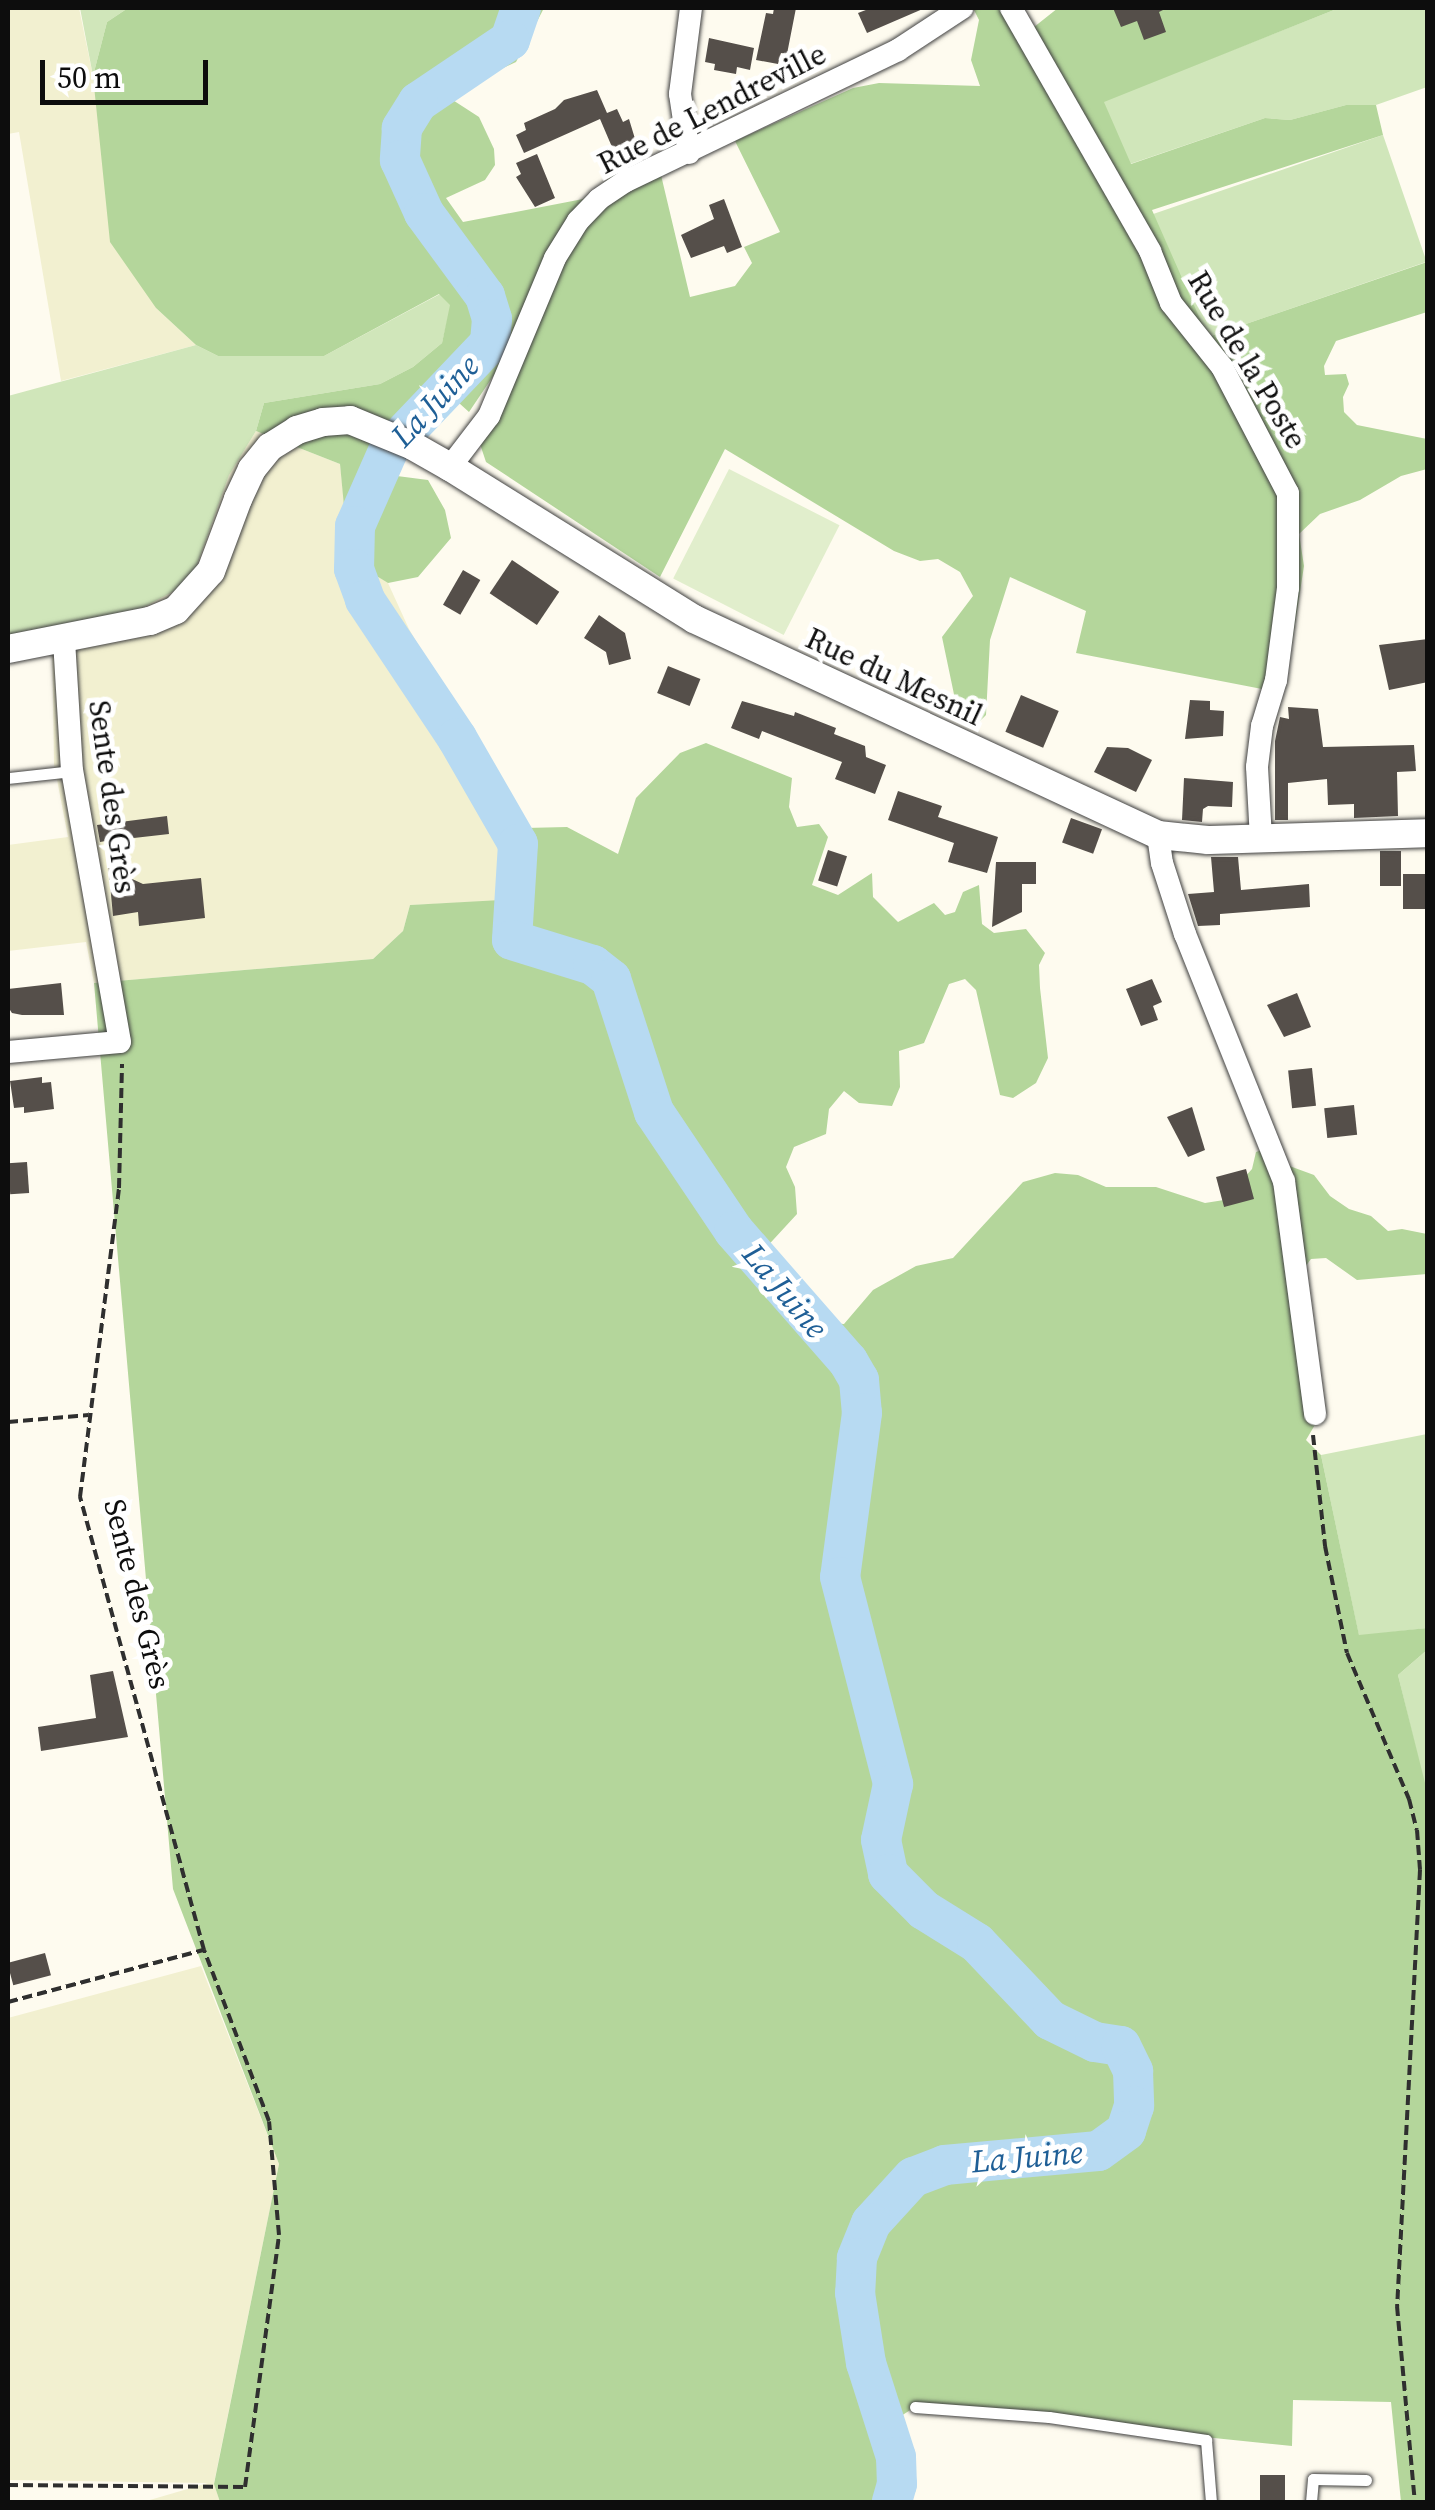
<!DOCTYPE html>
<meta charset="utf-8">
<style>
body{margin:0}
#map{position:relative;width:1435px;height:2510px;overflow:hidden;background:#fefbef;font-family:"Source Serif 4",serif}
div>[style]{position:absolute}
[style*='--x']{left:calc(var(--x)*1px);top:calc(var(--y)*1px);width:calc(var(--w)*1px);rotate:calc(var(--a)*1deg)}
.farmland>*{inset:0;background:#f2f0d0}
.green>*{inset:0;background:#d0e6ba;transform-origin:0 0}
.forest>*{inset:0;background:#b4d69b}
.pitch>*{inset:0;background:#e1eecc;transform-origin:0 0}
.river>*{height:40px;margin:-20px;padding:0 20px;transform-origin:20px;border-radius:20px;background:#b7daf2}
.building>*{inset:0;background:#554f4a;transform-origin:0 0}
.path>*{height:4px;margin-top:-2px;transform-origin:0;background:repeating-linear-gradient(90deg,#2f2f2f 0 10px,transparent 0 15px)}
.roads{filter:drop-shadow(0 0 2px #404040) drop-shadow(0 0 2px #404040)}
.service>*{height:11px;margin:-5.5px;padding:0 5.5px;transform-origin:5.5px;border-radius:5.5px;background:#fff}
.minor>*{height:22px;margin:-11px;padding:0 11px;transform-origin:11px;border-radius:11px;background:#fff}
.tertiary>*{height:28px;margin:-14px;padding:0 14px;transform-origin:14px;border-radius:14px;background:#fff}
span{translate:-50% -50%;white-space:nowrap;text-align:center;line-height:1.15;-webkit-text-stroke:10px #fff;paint-order:stroke}
.street-label{font-size:30px;color:#0d0d0d}
.water-label{font-size:32px;color:#1f5f96;font-style:italic}
.frame{position:absolute;inset:0;border:10px solid #0d0d0d;pointer-events:none}
.scale{position:absolute;left:40px;top:60px;width:168px;height:45px;box-sizing:border-box;border:5px solid #0d0d0d;border-top:0;padding-left:12px;font-size:30px;line-height:35px;white-space:nowrap;color:#0d0d0d;-webkit-text-stroke:8px #fff;paint-order:stroke}
</style>
<div id="map">
<div class="farmland">
<i style="clip-path:polygon(8px 8px,79px 8px,93px 76px,156px 308px,196px 345px,61px 381px,19px 132px,8px 134px)"></i>
<i style="clip-path:polygon(256px 431px,340px 464px,350px 558px,388px 583px,409px 629px,525px 828px,503px 847px,499px 880px,502px 901px,410px 905px,403px 931px,373px 959px,94px 983px,86px 942px,8px 951px,8px 845px,68px 837px,54px 764px,52px 629px,191px 582px,229px 474px)"></i>
<i style="clip-path:polygon(201px 1966px,279px 2164px,214px 2483px,220px 2502px,143px 2502px,208px 2483px,8px 2480px,8px 2018px)"></i>
</div>
<div class="green">
<i style="clip-path:polygon(80px 8px,128px 8px,107px 22px,93px 76px)"></i>
<i style="clip-path:polygon(1339px 8px,1427px 8px,1427px 87px,1376px 105px,1346px 105px,1290px 120px,1265px 118px,1130px 164px,1103px 101px)"></i>
<i style="left:1383px;top:135px;width:134px;height:243px;rotate:71deg"></i>
<i style="clip-path:polygon(440px 294px,451px 305px,442px 343px,413px 367px,380px 384px,264px 403px,256px 431px,229px 475px,191px 582px,142px 608px,8px 638px,8px 396px,196px 345px,218px 356px,324px 356px)"></i>
<i style="clip-path:polygon(1427px 1434px,1427px 1628px,1359px 1636px,1321px 1455px)"></i>
<i style="clip-path:polygon(1427px 1650px,1427px 1795px,1398px 1675px)"></i>
</div>
<div class="forest">
<i style="clip-path:polygon(128px 8px,544px 8px,516px 62px,445px 95px,479px 117px,494px 149px,495px 165px,485px 180px,446px 198px,463px 222px,583px 199px,621px 169px,661px 175px,690px 297px,735px 286px,752px 263px,744px 247px,780px 232px,735px 141px,853px 88px,879px 83px,980px 86px,971px 60px,979px 20px,973px 8px,1015px 8px,1029px 31px,1058px 8px,1339px 8px,1104px 102px,1131px 164px,1265px 118px,1290px 120px,1346px 105px,1376px 105px,1383px 135px,1152px 210px,1208px 337px,1427px 262px,1427px 253px,1427px 312px,1336px 341px,1324px 366px,1325px 375px,1346px 374px,1349px 384px,1343px 397px,1344px 412px,1357px 425px,1427px 439px,1427px 469px,1401px 476px,1360px 500px,1320px 514px,1299px 534px,1304px 566px,1289px 663px,1262px 689px,1076px 653px,1086px 611px,1010px 577px,990px 640px,986px 715px,974px 727px,960px 723px,942px 637px,973px 596px,960px 572px,938px 559px,920px 561px,894px 551px,725px 449px,660px 577px,486px 462px,480px 444px,502px 363px,469px 412px,439px 385px,406px 423px,398px 414px,370px 456px,397px 476px,428px 480px,445px 510px,451px 538px,418px 577px,388px 583px,349px 559px,340px 464px,256px 431px,264px 403px,380px 384px,413px 367px,442px 343px,450px 305px,439px 294px,324px 356px,218px 356px,196px 345px,156px 308px,110px 242px,93px 76px,107px 22px)"></i>
<i style="clip-path:polygon(706px 743px,792px 778px,789px 807px,797px 827px,819px 824px,828px 837px,812px 885px,838px 895px,872px 873px,873px 897px,898px 922px,934px 903px,945px 915px,955px 912px,963px 892px,979px 885px,982px 924px,994px 933px,1026px 929px,1045px 953px,1039px 965px,1040px 988px,1048px 1058px,1036px 1083px,1013px 1098px,1000px 1095px,976px 990px,965px 979px,949px 984px,924px 1043px,899px 1051px,900px 1087px,892px 1106px,859px 1103px,844px 1091px,829px 1109px,826px 1134px,794px 1147px,786px 1167px,795px 1187px,797px 1214px,752px 1263px,766px 1298px,800px 1321px,844px 1324px,873px 1290px,916px 1266px,953px 1258px,1023px 1182px,1055px 1173px,1078px 1175px,1106px 1187px,1156px 1187px,1205px 1203px,1224px 1200px,1252px 1169px,1256px 1152px,1271px 1147px,1284px 1164px,1314px 1175px,1330px 1196px,1349px 1209px,1371px 1216px,1388px 1231px,1402px 1229px,1427px 1234px,1427px 1274px,1357px 1280px,1326px 1258px,1311px 1259px,1299px 1275px,1316px 1423px,1306px 1440px,1321px 1455px,1359px 1635px,1427px 1628px,1427px 1650px,1398px 1675px,1428px 1795px,1427px 2502px,1401px 2502px,1391px 2402px,1293px 2400px,1292px 2446px,915px 2407px,901px 2416px,914px 2460px,908px 2502px,220px 2502px,214px 2484px,279px 2164px,173px 1889px,94px 983px,373px 959px,403px 931px,410px 905px,501px 900px,499px 880px,503px 847px,525px 828px,567px 827px,618px 854px,636px 798px,680px 753px)"></i>
</div>
<div class="pitch">
<i style="left:729px;top:469px;width:124px;height:123px;rotate:27deg"></i>
</div>
<div class="river">
<i style="--x:521;--y:8;--w:34;--a:109"></i>
<i style="--x:510;--y:40;--w:111;--a:146"></i>
<i style="--x:418;--y:102;--w:31;--a:122"></i>
<i style="--x:402;--y:128;--w:32;--a:94"></i>
<i style="--x:400;--y:160;--w:58;--a:65.6"></i>
<i style="--x:424;--y:213;--w:103;--a:53.7"></i>
<i style="--x:485;--y:296;--w:24;--a:73"></i>
<i style="--x:492;--y:319;--w:24;--a:95"></i>
<i style="--x:490;--y:343;--w:146;--a:133.6"></i>
<i style="--x:389;--y:449;--w:84;--a:113.8"></i>
<i style="--x:355;--y:526;--w:43;--a:91.3"></i>
<i style="--x:354;--y:569;--w:33;--a:70"></i>
<i style="--x:365;--y:600;--w:166;--a:56.3"></i>
<i style="--x:457;--y:738;--w:122;--a:60.1"></i>
<i style="--x:518;--y:844;--w:96;--a:93.6"></i>
<i style="--x:512;--y:940;--w:85;--a:17.2"></i>
<i style="--x:593;--y:965;--w:23;--a:38"></i>
<i style="--x:611;--y:979;--w:140;--a:72.1"></i>
<i style="--x:654;--y:1112;--w:143;--a:56.1"></i>
<i style="--x:734;--y:1231;--w:173;--a:48.8"></i>
<i style="--x:848;--y:1361;--w:22;--a:60"></i>
<i style="--x:859;--y:1380;--w:33;--a:85"></i>
<i style="--x:862;--y:1413;--w:165;--a:97.6"></i>
<i style="--x:840;--y:1577;--w:214;--a:75.6"></i>
<i style="--x:893;--y:1784;--w:57;--a:102.1"></i>
<i style="--x:881;--y:1840;--w:35;--a:78"></i>
<i style="--x:888;--y:1874;--w:51;--a:45"></i>
<i style="--x:924;--y:1910;--w:62;--a:31.9"></i>
<i style="--x:977;--y:1943;--w:106;--a:46.5"></i>
<i style="--x:1050;--y:2020;--w:50;--a:26.1"></i>
<i style="--x:1095;--y:2042;--w:26;--a:9"></i>
<i style="--x:1121;--y:2046;--w:28;--a:64"></i>
<i style="--x:1133;--y:2071;--w:35;--a:88"></i>
<i style="--x:1134;--y:2106;--w:26;--a:108"></i>
<i style="--x:1126;--y:2131;--w:34;--a:144"></i>
<i style="--x:1098;--y:2151;--w:154;--a:174.8"></i>
<i style="--x:945;--y:2165;--w:34;--a:159"></i>
<i style="--x:913;--y:2177;--w:62;--a:132.4"></i>
<i style="--x:871;--y:2223;--w:38;--a:112"></i>
<i style="--x:857;--y:2258;--w:35;--a:93"></i>
<i style="--x:855;--y:2293;--w:71;--a:81.1"></i>
<i style="--x:866;--y:2363;--w:99;--a:72.3"></i>
<i style="--x:896;--y:2457;--w:27;--a:88"></i>
<i style="--x:897;--y:2484;--w:19;--a:106"></i>
</div>
<div class="building">
<i style="clip-path:polygon(774px 8px,796px 8px,787px 54px,781px 53px,778px 64px,756px 60px,766px 13px,773px 14px)"></i>
<i style="clip-path:polygon(871px 8px,925px 8px,867px 33px,858px 13px)"></i>
<i style="clip-path:polygon(1113px 8px,1167px 8px,1159px 12px,1166px 32px,1144px 40px,1137px 21px,1121px 27px)"></i>
<i style="clip-path:polygon(709px 38px,754px 48px,750px 70px,737px 67px,736px 74px,714px 70px,715px 64px,705px 62px)"></i>
<i style="clip-path:polygon(597px 90px,607px 113px,617px 109px,623px 122px,629px 119px,639px 152px,618px 161px,600px 119px,524px 153px,516px 135px,526px 130px,524px 123px,555px 109px,564px 100px)"></i>
<i style="clip-path:polygon(537px 154px,555px 198px,535px 207px,516px 177px,521px 174px,516px 163px)"></i>
<i style="clip-path:polygon(724px 199px,742px 247px,727px 253px,724px 246px,691px 258px,681px 235px,714px 219px,709px 205px)"></i>
<i style="left:512px;top:560px;width:57px;height:40px;rotate:34deg"></i>
<i style="left:463px;top:570px;width:20px;height:40px;rotate:30deg"></i>
<i style="clip-path:polygon(599px 615px,625px 633px,631px 659px,609px 665px,606px 652px,584px 638px)"></i>
<i style="clip-path:polygon(1428px 639px,1428px 682px,1389px 690px,1379px 645px)"></i>
<i style="left:668px;top:666px;width:35px;height:29px;rotate:22deg"></i>
<i style="left:1021px;top:695px;width:41px;height:40px;rotate:23deg"></i>
<i style="clip-path:polygon(1190px 700px,1210px 701px,1210px 710px,1224px 711px,1223px 736px,1185px 739px)"></i>
<i style="clip-path:polygon(742px 701px,794px 716px,795px 712px,836px 728px,834px 734px,865px 746px,866px 757px,886px 765px,875px 794px,835px 779px,842px 762px,762px 731px,759px 739px,731px 728px)"></i>
<i style="clip-path:polygon(1288px 707px,1318px 709px,1323px 747px,1414px 745px,1416px 771px,1397px 772px,1398px 816px,1354px 818px,1354px 804px,1328px 805px,1327px 779px,1288px 783px,1288px 820px,1275px 820px,1275px 741px,1280px 717px,1289px 719px)"></i>
<i style="clip-path:polygon(1107px 747px,1128px 748px,1152px 760px,1136px 792px,1094px 772px)"></i>
<i style="clip-path:polygon(1184px 778px,1233px 782px,1232px 807px,1208px 806px,1203px 809px,1202px 822px,1182px 820px)"></i>
<i style="clip-path:polygon(898px 791px,942px 806px,938px 817px,998px 837px,987px 873px,948px 862px,954px 843px,888px 820px)"></i>
<i style="clip-path:polygon(167px 816px,169px 834px,125px 839px,130px 878px,143px 884px,201px 878px,205px 918px,139px 926px,138px 912px,113px 916px,106px 841px,100px 842px,97px 825px)"></i>
<i style="left:1071px;top:818px;width:33px;height:26px;rotate:20deg"></i>
<i style="left:828px;top:850px;width:20px;height:32px;rotate:18deg"></i>
<i style="left:1401px;top:851px;width:35px;height:21px;rotate:90deg"></i>
<i style="clip-path:polygon(1211px 857px,1238px 857px,1241px 890px,1309px 884px,1310px 907px,1220px 914px,1220px 925px,1198px 926px,1188px 894px,1214px 892px)"></i>
<i style="clip-path:polygon(996px 862px,1036px 862px,1036px 884px,1022px 884px,1022px 912px,992px 927px)"></i>
<i style="left:1428px;top:874px;width:35px;height:25px;rotate:90deg"></i>
<i style="clip-path:polygon(1152px 979px,1162px 1002px,1153px 1006px,1158px 1020px,1141px 1026px,1126px 989px)"></i>
<i style="clip-path:polygon(61px 983px,64px 1015px,22px 1015px,12px 1013px,8px 1007px,8px 989px)"></i>
<i style="clip-path:polygon(1297px 993px,1311px 1027px,1284px 1037px,1267px 1005px)"></i>
<i style="left:1312px;top:1068px;width:38px;height:24px;rotate:84deg"></i>
<i style="clip-path:polygon(42px 1077px,42px 1083px,51px 1082px,54px 1109px,24px 1113px,24px 1107px,14px 1108px,10px 1081px)"></i>
<i style="left:1354px;top:1105px;width:30px;height:30px;rotate:84deg"></i>
<i style="clip-path:polygon(1192px 1107px,1205px 1150px,1188px 1157px,1167px 1117px)"></i>
<i style="left:27px;top:1162px;width:31px;height:19px;rotate:86deg"></i>
<i style="left:1246px;top:1169px;width:31px;height:31px;rotate:75deg"></i>
<i style="clip-path:polygon(113px 1671px,128px 1737px,41px 1751px,38px 1727px,96px 1718px,90px 1675px)"></i>
<i style="left:45px;top:1953px;width:23px;height:39px;rotate:75deg"></i>
<i style="left:1260px;top:2475px;width:25px;height:27px"></i>
</div>
<div class="path">
<i style="--x:8;--y:1422;--w:81;--a:-4.9"></i>
<i style="--x:1313;--y:1435;--w:112;--a:83.8"></i>
<i style="--x:1325;--y:1546;--w:109;--a:78.4"></i>
<i style="--x:1347;--y:1653;--w:159;--a:67"></i>
<i style="--x:1409;--y:1799;--w:32;--a:76"></i>
<i style="--x:1417;--y:1830;--w:40;--a:85.7"></i>
<i style="--x:1420;--y:1870;--w:437;--a:93"></i>
<i style="--x:1397;--y:2306;--w:197;--a:84.8"></i>
<i style="--x:8;--y:2002;--w:203;--a:-14.9"></i>
<i style="--x:8;--y:2485;--w:237;--a:0.5"></i>
<i style="--x:245;--y:2487;--w:254;--a:-82.3"></i>
<i style="--x:279;--y:2235;--w:114;--a:-95"></i>
<i style="--x:269;--y:2121;--w:183;--a:-110.8"></i>
<i style="--x:204;--y:1950;--w:470;--a:-105.3"></i>
<i style="--x:80;--y:1497;--w:311;--a:-82.8"></i>
<i style="--x:119;--y:1188;--w:124;--a:-88.6"></i>
</div>
<div class="roads">
<div class="service">
<i style="--x:8;--y:778;--w:64;--a:-6.2"></i>
<i style="--x:915;--y:2407;--w:134;--a:4.3"></i>
<i style="--x:1049;--y:2417;--w:159;--a:8.3"></i>
<i style="--x:1206;--y:2440;--w:62;--a:85.4"></i>
<i style="--x:1311;--y:2502;--w:23;--a:-85"></i>
<i style="--x:1313;--y:2479;--w:53;--a:1.1"></i>
</div>
<div class="minor">
<i style="--x:1011;--y:8;--w:280;--a:60.2"></i>
<i style="--x:1150;--y:251;--w:56;--a:68"></i>
<i style="--x:1171;--y:303;--w:82;--a:51.4"></i>
<i style="--x:1222;--y:367;--w:142;--a:62.4"></i>
<i style="--x:1288;--y:493;--w:95;--a:90"></i>
<i style="--x:1288;--y:588;--w:93;--a:97.4"></i>
<i style="--x:1276;--y:680;--w:48;--a:106.9"></i>
<i style="--x:1262;--y:726;--w:41;--a:97"></i>
<i style="--x:1257;--y:767;--w:71;--a:86.8"></i>
<i style="--x:689;--y:153;--w:60;--a:-98.7"></i>
<i style="--x:680;--y:94;--w:87;--a:-82.7"></i>
<i style="--x:450;--y:467;--w:64;--a:-52.6"></i>
<i style="--x:489;--y:416;--w:171;--a:-67.3"></i>
<i style="--x:555;--y:258;--w:44;--a:-58.1"></i>
<i style="--x:578;--y:221;--w:30;--a:-46"></i>
<i style="--x:599;--y:199;--w:32;--a:-34"></i>
<i style="--x:626;--y:181;--w:302;--a:-25.7"></i>
<i style="--x:898;--y:50;--w:77;--a:-33.3"></i>
<i style="--x:1158;--y:835;--w:28;--a:82"></i>
<i style="--x:1162;--y:863;--w:75;--a:72.1"></i>
<i style="--x:1185;--y:934;--w:266;--a:68.2"></i>
<i style="--x:1284;--y:1181;--w:235;--a:82.4"></i>
<i style="--x:8;--y:1052;--w:112;--a:-5.1"></i>
<i style="--x:120;--y:1042;--w:275;--a:-100"></i>
<i style="--x:72;--y:771;--w:132;--a:-93.5"></i>
</div>
<div class="tertiary">
<i style="--x:8;--y:649;--w:145;--a:-11.2"></i>
<i style="--x:150;--y:621;--w:28;--a:-23"></i>
<i style="--x:176;--y:610;--w:52;--a:-48.1"></i>
<i style="--x:211;--y:571;--w:77;--a:-69.4"></i>
<i style="--x:238;--y:499;--w:33;--a:-65"></i>
<i style="--x:252;--y:469;--w:28;--a:-51"></i>
<i style="--x:270;--y:447;--w:32;--a:-32"></i>
<i style="--x:297;--y:430;--w:27;--a:-17"></i>
<i style="--x:323;--y:422;--w:27;--a:-4"></i>
<i style="--x:350;--y:420;--w:68;--a:22.4"></i>
<i style="--x:413;--y:446;--w:43;--a:29.6"></i>
<i style="--x:450;--y:467;--w:287;--a:31.9"></i>
<i style="--x:694;--y:619;--w:512;--a:24.96"></i>
<i style="--x:1158;--y:835;--w:50;--a:5.7"></i>
<i style="--x:1208;--y:840;--w:220;--a:-1.8"></i>
</div>
</div>
<div class="street-label">
<span style="left:712px;top:109px;rotate:-27deg">Rue de Lendreville</span>
<span style="left:1247px;top:360px;rotate:59deg">Rue de la Poste</span>
<span style="left:894px;top:677px;rotate:25deg">Rue du Mesnil</span>
<span style="left:112px;top:797px;rotate:82deg">Sente des Grès</span>
<span style="left:137px;top:1594px;rotate:76deg">Sente des Grès</span>
</div>
<div class="water-label">
<span style="left:435px;top:401px;rotate:-47deg">La Juine</span>
<span style="left:785px;top:1291px;rotate:50deg">La Juine</span>
<span style="left:1027px;top:2157px;rotate:-5deg">La Juine</span>
</div>
<div class="frame"></div>
<div class="scale">50 m</div>
</div>
